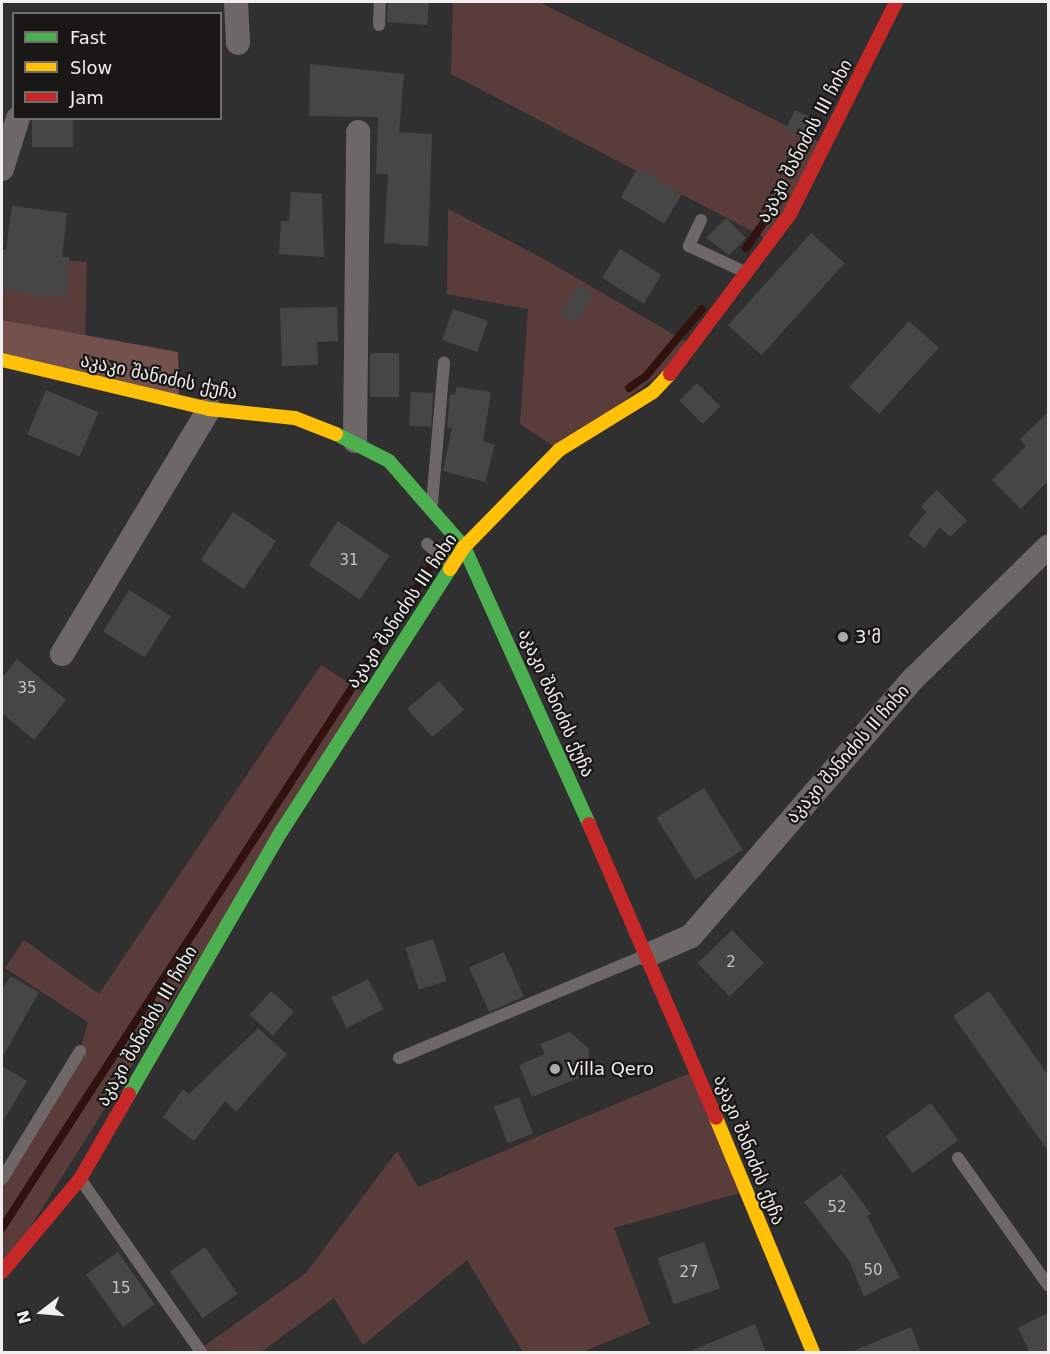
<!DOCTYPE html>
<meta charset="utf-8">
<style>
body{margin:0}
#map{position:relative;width:1050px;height:1354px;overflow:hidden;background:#313030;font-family:"DejaVu Sans","Noto Sans Georgian",sans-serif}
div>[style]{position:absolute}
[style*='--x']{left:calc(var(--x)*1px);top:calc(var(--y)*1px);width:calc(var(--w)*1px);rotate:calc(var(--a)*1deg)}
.green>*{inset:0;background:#5a3d3a}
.forest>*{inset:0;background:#75514d}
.stream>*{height:8px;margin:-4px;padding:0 4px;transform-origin:4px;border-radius:4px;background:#31120f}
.building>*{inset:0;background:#464647;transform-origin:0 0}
.lane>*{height:12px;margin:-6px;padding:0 6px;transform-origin:6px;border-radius:6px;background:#6d6867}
.street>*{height:24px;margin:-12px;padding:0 12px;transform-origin:12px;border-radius:12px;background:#6d6867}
.fast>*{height:14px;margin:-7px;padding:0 7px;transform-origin:7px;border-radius:7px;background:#4caf50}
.slow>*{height:14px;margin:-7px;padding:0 7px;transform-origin:7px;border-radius:7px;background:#ffc107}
.jam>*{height:14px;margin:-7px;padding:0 7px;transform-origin:7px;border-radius:7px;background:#c62828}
.dots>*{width:16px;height:16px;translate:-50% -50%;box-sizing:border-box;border:3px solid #191817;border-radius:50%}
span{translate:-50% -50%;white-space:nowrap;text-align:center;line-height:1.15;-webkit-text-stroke:4.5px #191817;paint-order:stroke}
.number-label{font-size:15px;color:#c6c4c4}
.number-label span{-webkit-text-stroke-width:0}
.street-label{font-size:18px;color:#f0eeee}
.poi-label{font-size:18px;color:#f0eeee}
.left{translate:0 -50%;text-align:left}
.frame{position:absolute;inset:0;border:3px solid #f0eeee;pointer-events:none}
.legend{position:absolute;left:12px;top:12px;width:210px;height:108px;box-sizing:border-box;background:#191817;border:2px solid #6f6e6d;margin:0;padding:8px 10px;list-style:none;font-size:18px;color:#f0eeee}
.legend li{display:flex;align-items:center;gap:12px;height:30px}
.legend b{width:30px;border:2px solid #6f6e6d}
.north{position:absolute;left:12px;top:1282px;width:60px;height:60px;-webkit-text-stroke:4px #191817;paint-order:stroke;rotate:254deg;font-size:16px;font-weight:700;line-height:24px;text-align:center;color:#f0eeee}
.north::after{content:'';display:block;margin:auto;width:21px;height:27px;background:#f0eeee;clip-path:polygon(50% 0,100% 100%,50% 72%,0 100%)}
</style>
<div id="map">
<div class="green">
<i style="clip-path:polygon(453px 2px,539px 2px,825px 145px,771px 241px,451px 74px)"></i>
<i style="clip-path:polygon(448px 209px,544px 259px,695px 347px,559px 450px,520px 424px,528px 309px,447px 294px)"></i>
<i style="clip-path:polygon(2px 255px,87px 262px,85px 336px,2px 320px)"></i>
<i style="clip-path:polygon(321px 665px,366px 694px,2px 1272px,2px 1179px,80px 1051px,88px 1022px,5px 968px,24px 940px,99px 994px)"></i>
<i style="clip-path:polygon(697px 1070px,747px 1191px,614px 1228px,650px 1324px,583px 1352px,523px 1352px,467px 1260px,363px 1345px,334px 1298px,261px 1352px,199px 1350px,306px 1273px,397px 1151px,418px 1187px)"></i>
</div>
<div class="forest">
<i style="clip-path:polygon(2px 320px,178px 352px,179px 402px,2px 360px)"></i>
</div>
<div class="stream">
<i style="--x:746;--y:248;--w:63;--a:-55.3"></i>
<i style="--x:629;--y:388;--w:21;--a:-35"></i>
<i style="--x:646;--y:376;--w:87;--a:-50.1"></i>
<i style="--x:2;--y:1228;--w:805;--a:-57.06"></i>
</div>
<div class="building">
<i style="clip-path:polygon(388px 2px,429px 2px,427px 25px,387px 22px)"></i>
<i style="clip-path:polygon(310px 64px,404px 74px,399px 132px,432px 134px,428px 246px,384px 243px,388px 174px,376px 174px,378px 117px,309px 116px)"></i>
<i style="left:795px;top:110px;width:23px;height:22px;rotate:25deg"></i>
<i style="left:32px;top:118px;width:41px;height:29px"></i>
<i style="left:638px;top:168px;width:51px;height:34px;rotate:31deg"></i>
<i style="clip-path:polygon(291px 192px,322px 194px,324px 257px,279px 254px,281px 221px,289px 221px)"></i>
<i style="clip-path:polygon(12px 206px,67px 213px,62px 257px,69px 257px,68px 297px,2px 290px,2px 250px,6px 250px)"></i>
<i style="clip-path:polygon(726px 218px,746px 238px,729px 255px,706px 238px)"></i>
<i style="left:811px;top:233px;width:45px;height:124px;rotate:42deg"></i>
<i style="left:620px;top:249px;width:49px;height:34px;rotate:32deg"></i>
<i style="left:577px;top:285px;width:18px;height:34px;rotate:29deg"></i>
<i style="clip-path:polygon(337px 307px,338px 341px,317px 342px,318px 365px,282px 366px,280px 308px)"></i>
<i style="left:453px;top:309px;width:37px;height:33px;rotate:19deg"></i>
<i style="left:909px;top:321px;width:40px;height:89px;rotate:42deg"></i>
<i style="left:370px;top:353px;width:29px;height:44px"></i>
<i style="left:697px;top:383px;width:33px;height:25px;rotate:45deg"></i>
<i style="clip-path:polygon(456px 387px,491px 392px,483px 441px,495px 445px,485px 482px,443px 471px,452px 428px,447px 428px,450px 394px,455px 395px)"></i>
<i style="left:46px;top:390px;width:57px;height:48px;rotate:23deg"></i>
<i style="left:411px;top:392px;width:22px;height:34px;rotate:3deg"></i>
<i style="clip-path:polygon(1048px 412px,1048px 481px,1021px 509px,992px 480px,1026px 446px,1020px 439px)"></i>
<i style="clip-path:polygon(937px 490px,967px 521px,950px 537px,940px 527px,924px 548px,908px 535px,926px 512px,921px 506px)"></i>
<i style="left:233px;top:512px;width:52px;height:58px;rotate:34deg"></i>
<i style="left:338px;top:521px;width:62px;height:53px;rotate:34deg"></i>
<i style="left:129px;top:590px;width:49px;height:49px;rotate:32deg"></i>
<i style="clip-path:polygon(17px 659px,66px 700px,34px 740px,2px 713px,2px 678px)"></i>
<i style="left:439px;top:681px;width:38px;height:42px;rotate:49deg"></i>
<i style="left:704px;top:788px;width:73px;height:56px;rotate:58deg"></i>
<i style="left:732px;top:930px;width:46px;height:48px;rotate:46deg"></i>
<i style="left:433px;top:939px;width:44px;height:29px;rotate:72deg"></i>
<i style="left:504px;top:952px;width:49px;height:38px;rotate:66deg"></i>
<i style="clip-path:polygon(10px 976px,39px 992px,2px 1058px,2px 991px)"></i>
<i style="left:368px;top:979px;width:34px;height:41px;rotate:63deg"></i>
<i style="left:271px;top:991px;width:31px;height:32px;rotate:42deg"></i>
<i style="clip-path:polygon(989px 991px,1048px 1075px,1048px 1151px,953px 1016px)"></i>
<i style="clip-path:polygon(258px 1028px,287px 1054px,236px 1112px,225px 1101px,194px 1141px,163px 1117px,183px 1089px,189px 1094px)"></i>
<i style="clip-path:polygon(570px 1032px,589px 1049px,588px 1074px,532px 1097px,519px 1065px,545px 1054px,540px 1044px)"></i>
<i style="clip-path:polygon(2px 1066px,27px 1081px,2px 1123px)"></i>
<i style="left:519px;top:1097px;width:39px;height:27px;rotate:69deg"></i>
<i style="left:931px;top:1103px;width:46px;height:56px;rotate:54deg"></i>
<i style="clip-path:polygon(841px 1174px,871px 1214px,867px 1216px,900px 1277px,864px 1297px,850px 1262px,804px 1202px)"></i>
<i style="left:704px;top:1242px;width:49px;height:49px;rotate:71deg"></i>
<i style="left:205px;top:1247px;width:57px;height:43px;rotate:55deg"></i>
<i style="left:118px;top:1252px;width:64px;height:39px;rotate:55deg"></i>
<i style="clip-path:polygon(1048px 1313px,1048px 1353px,1030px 1353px,1018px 1328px)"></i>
<i style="clip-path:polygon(755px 1324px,766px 1353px,688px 1353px,688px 1352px)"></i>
<i style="clip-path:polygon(911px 1327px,921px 1353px,851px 1353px,851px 1352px)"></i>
</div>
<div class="lane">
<i style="--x:379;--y:25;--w:23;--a:-88"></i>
<i style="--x:701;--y:220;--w:29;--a:115"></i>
<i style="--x:689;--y:246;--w:62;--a:24.9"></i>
<i style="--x:432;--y:503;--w:141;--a:-85.1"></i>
<i style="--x:427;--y:544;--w:31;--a:40"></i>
<i style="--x:399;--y:1058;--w:269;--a:-22.6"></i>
<i style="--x:958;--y:1158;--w:156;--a:54.7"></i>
<i style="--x:2;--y:1179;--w:150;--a:-58.6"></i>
<i style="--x:81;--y:1180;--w:210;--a:55.1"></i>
</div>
<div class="street">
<i style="--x:236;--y:2;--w:41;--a:87.2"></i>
<i style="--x:2;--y:169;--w:53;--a:-72.6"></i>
<i style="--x:355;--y:441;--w:309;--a:-89.4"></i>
<i style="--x:62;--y:654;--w:286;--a:-59"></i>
<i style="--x:648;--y:955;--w:47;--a:-23.8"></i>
<i style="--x:691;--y:936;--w:340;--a:-49.2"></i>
<i style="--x:913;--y:679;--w:189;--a:-44.4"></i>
</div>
<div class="fast">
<i style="--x:336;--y:434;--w:59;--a:27"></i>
<i style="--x:389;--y:461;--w:114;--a:48.9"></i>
<i style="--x:464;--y:547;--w:304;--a:65.7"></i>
<i style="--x:129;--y:1094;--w:303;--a:-59.9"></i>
<i style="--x:281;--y:832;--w:313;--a:-57.3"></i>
</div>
<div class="slow">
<i style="--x:2;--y:360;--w:213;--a:13.3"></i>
<i style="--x:209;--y:409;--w:86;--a:6"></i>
<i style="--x:295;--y:418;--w:44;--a:21.3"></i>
<i style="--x:450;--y:569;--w:26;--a:-58"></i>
<i style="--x:464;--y:547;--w:136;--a:-45.6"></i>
<i style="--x:559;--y:450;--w:110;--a:-31.7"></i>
<i style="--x:653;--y:392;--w:25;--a:-47"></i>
<i style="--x:716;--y:1118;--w:253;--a:67.5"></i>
</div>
<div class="jam">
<i style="--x:670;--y:374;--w:200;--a:-53.1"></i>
<i style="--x:790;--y:214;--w:237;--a:-63.4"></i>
<i style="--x:589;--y:824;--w:320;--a:66.6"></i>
<i style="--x:2;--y:1272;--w:121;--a:-50"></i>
<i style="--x:80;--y:1179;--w:98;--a:-60"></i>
</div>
<div class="dots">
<i style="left:843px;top:637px;background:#adacac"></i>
<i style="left:555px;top:1069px;background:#adacac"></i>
</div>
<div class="number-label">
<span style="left:349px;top:561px">31</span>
<span style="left:27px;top:689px">35</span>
<span style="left:731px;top:963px">2</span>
<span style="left:837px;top:1208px">52</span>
<span style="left:873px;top:1271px">50</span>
<span style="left:689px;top:1273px">27</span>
<span style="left:121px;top:1289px">15</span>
</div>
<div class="street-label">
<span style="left:805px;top:141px;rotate:-62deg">აკაკი შანიძის III ჩიხი</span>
<span style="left:159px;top:377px;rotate:12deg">აკაკი შანიძის ქუჩა</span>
<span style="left:402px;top:611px;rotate:-56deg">აკაკი შანიძის III ჩიხი</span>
<span style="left:556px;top:703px;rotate:66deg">აკაკი შანიძის ქუჩა</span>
<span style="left:848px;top:754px;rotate:-49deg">აკაკი შანიძის II ჩიხი</span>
<span style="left:147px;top:1026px;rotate:-60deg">აკაკი შანიძის III ჩიხი</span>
<span style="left:749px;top:1150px;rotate:68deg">აკაკი შანიძის ქუჩა</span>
</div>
<div class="poi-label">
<span class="left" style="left:855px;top:637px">3'მ</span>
<span class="left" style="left:567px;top:1069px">Villa Qero</span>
</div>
<div class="frame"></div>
<ul class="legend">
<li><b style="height:8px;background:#4caf50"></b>Fast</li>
<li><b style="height:8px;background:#ffc107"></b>Slow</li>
<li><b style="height:8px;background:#c62828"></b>Jam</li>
</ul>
<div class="north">N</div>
</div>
